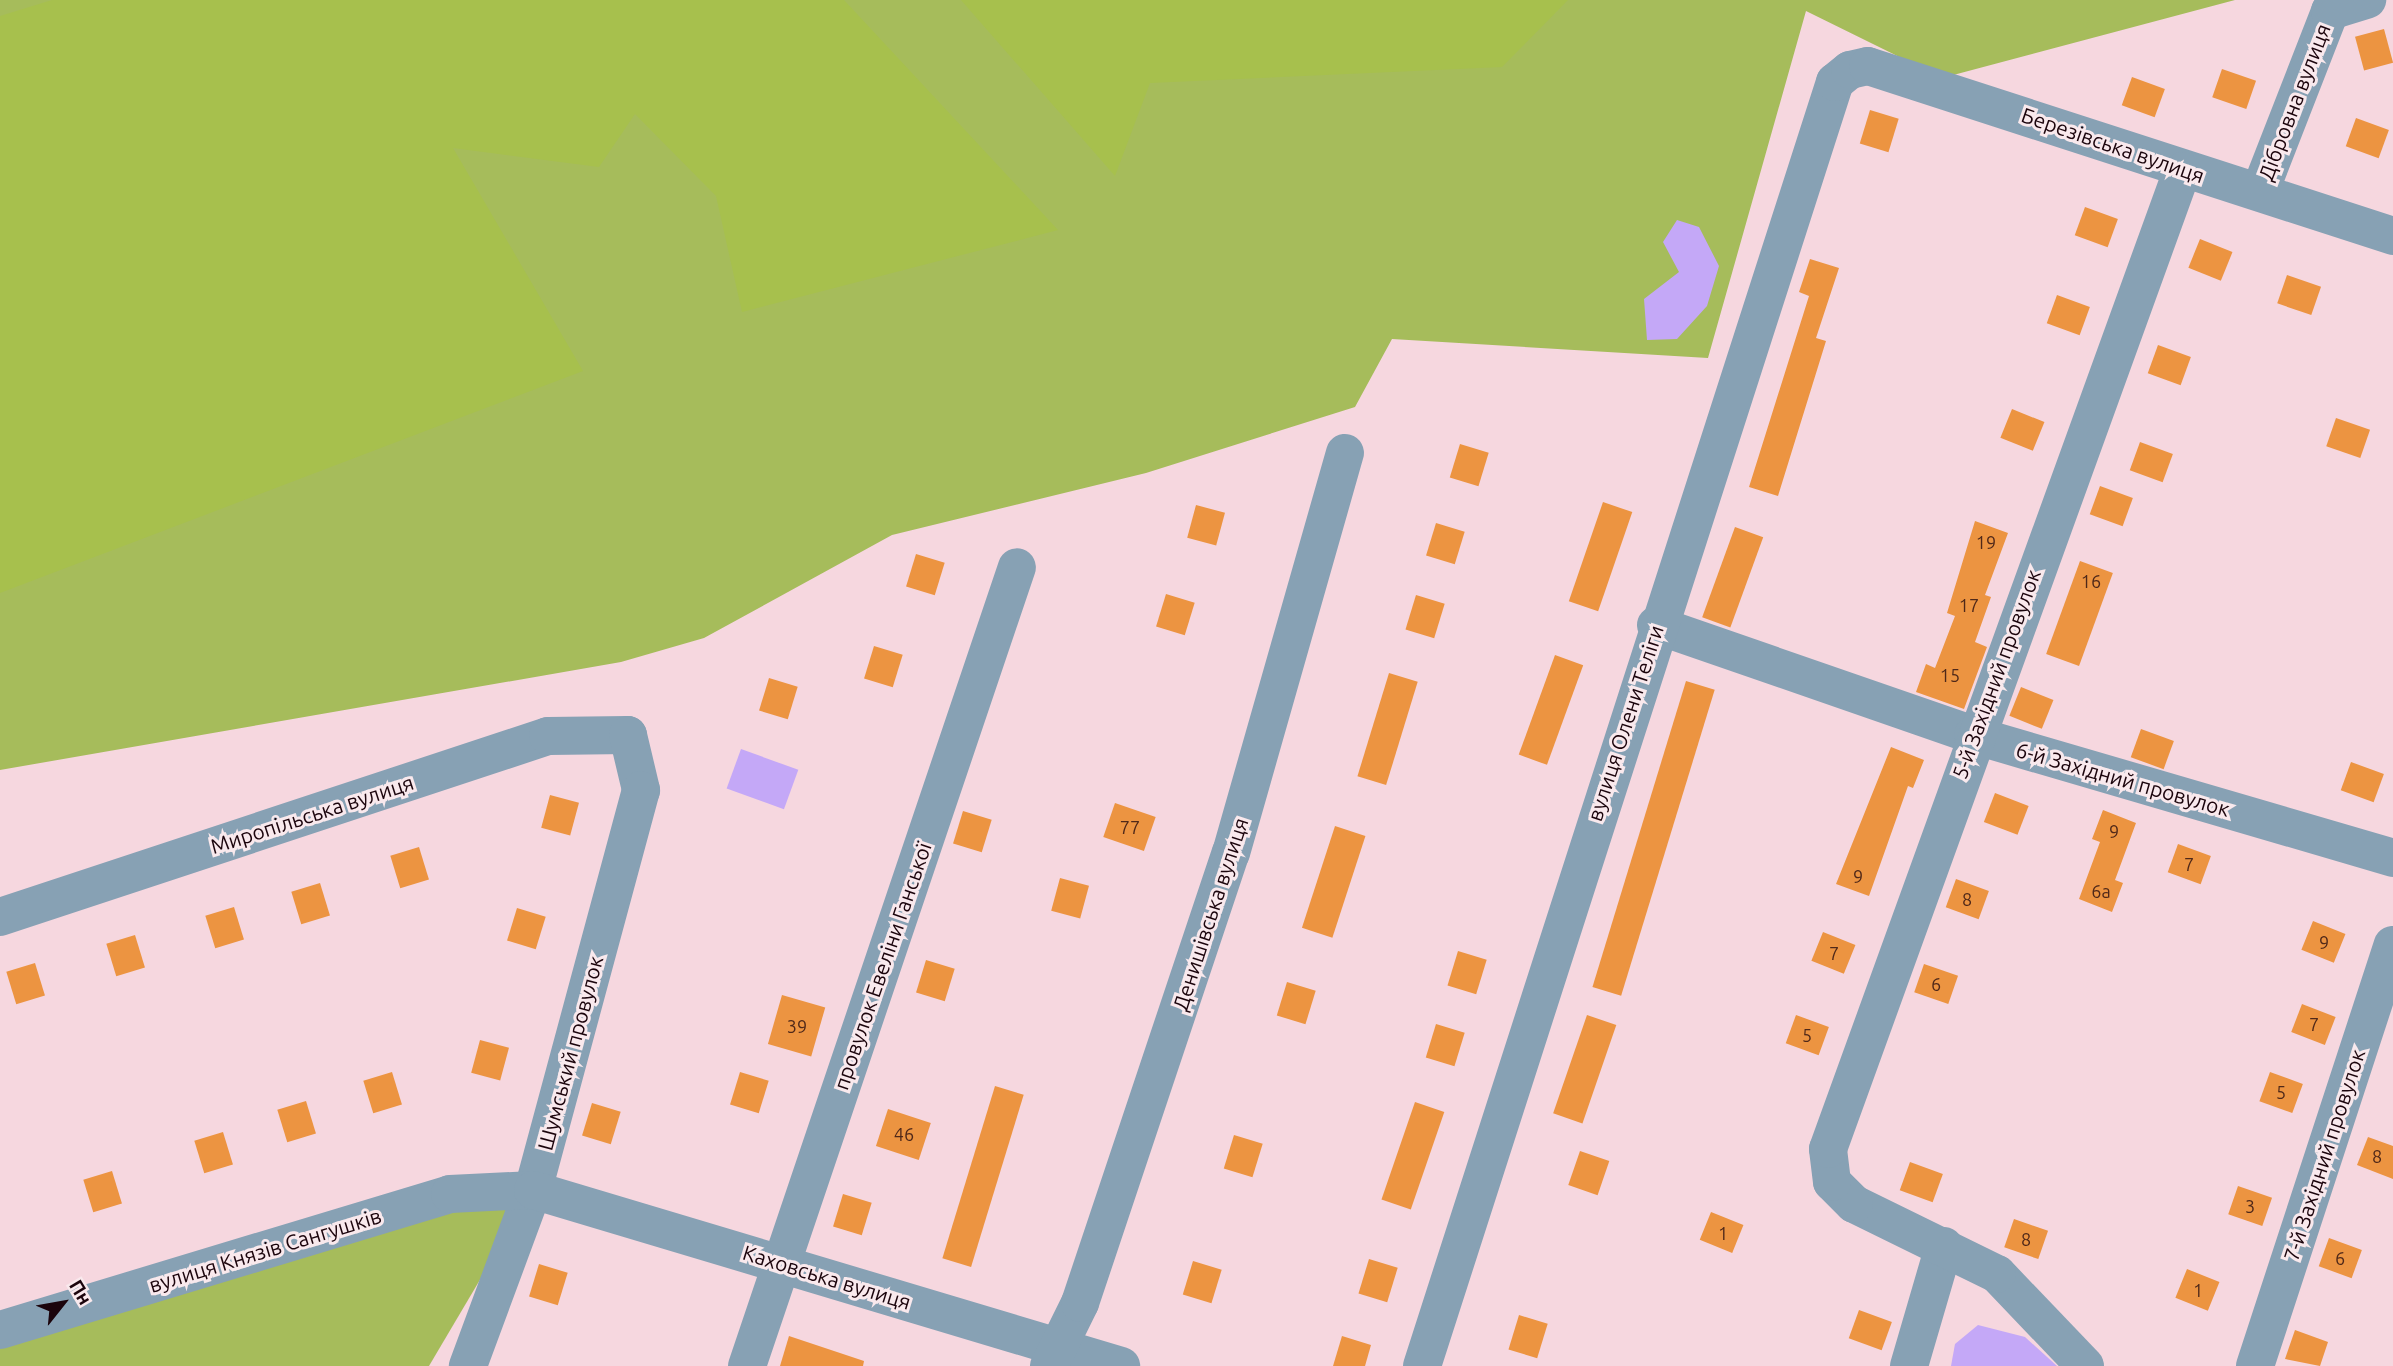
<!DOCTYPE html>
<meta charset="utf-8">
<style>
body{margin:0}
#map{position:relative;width:2393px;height:1366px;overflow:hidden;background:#f6d7df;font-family:Ubuntu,sans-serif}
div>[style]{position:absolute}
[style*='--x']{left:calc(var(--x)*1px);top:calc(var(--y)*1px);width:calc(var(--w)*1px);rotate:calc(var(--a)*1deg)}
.green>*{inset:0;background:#a6bc5b}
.forest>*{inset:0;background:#a7c04d}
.water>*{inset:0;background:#c4a8f7;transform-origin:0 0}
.building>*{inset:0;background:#ec9441;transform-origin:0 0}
.minor>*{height:38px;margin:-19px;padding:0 19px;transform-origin:19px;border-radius:19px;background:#87a1b4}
span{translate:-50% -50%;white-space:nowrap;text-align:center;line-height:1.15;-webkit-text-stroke:6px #f9e9ed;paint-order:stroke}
.number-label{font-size:18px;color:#4f2819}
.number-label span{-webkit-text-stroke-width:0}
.street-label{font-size:21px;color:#1b040c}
.north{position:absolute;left:28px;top:1268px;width:70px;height:70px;-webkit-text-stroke:5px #f9e9ed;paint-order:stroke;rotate:59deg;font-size:19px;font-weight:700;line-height:28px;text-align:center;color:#1b040c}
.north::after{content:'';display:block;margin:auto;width:24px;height:32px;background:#1b040c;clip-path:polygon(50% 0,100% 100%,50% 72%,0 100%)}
</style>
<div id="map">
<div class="green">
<i style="clip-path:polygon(0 0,2235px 0,1942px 78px,1806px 11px,1708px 358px,1392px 339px,1355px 407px,1146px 473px,892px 535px,704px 638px,621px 662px,0 770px)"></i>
<i style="clip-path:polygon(533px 1190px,429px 1366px,0 1366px,0 1329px)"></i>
</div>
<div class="forest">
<i style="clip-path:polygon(52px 0,844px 0,1058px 230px,742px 312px,716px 196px,635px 114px,599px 167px,453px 148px,583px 371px,0 593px,0 16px)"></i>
<i style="clip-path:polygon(961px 0,1568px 0,1502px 67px,1150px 83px,1115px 176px)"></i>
</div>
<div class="water">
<i style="clip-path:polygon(1677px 220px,1699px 227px,1719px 266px,1707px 306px,1677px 339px,1647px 340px,1644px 299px,1679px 272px,1663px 242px)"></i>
<i style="left:741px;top:749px;width:61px;height:42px;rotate:20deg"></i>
<i style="clip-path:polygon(1978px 1325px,2025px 1337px,2057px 1366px,1951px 1366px,1955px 1344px)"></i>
</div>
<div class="building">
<i style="left:2384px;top:29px;width:35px;height:30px;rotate:75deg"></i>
<i style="left:2222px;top:69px;width:36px;height:30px;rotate:19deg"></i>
<i style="left:2132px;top:77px;width:35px;height:30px;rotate:20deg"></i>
<i style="left:1870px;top:110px;width:30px;height:35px;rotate:17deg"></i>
<i style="left:2356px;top:118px;width:35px;height:30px;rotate:20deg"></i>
<i style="left:2085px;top:207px;width:35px;height:30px;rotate:20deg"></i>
<i style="left:2200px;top:239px;width:35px;height:31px;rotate:22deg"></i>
<i style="clip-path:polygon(1810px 259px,1839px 268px,1816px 338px,1826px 341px,1778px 496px,1749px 487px,1809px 296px,1799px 292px)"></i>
<i style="left:2287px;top:275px;width:36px;height:30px;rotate:19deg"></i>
<i style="left:2057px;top:295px;width:35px;height:30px;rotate:20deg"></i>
<i style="left:2158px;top:345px;width:35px;height:30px;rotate:20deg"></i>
<i style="left:2012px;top:409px;width:35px;height:31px;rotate:22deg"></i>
<i style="left:2336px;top:418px;width:36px;height:30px;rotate:19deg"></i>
<i style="left:2140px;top:442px;width:35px;height:30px;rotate:20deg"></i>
<i style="left:1460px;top:444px;width:30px;height:35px;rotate:17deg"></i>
<i style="left:2100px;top:486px;width:35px;height:30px;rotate:20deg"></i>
<i style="left:1603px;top:502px;width:31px;height:105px;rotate:19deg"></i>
<i style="left:1196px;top:505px;width:30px;height:34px;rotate:15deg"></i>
<i style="clip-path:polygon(1975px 521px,2008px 533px,1985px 595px,1991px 597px,1975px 642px,1987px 647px,1964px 709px,1916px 692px,1926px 664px,1935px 668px,1955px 616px,1947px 613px)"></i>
<i style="left:1436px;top:523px;width:30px;height:34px;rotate:17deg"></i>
<i style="left:1735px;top:527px;width:30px;height:96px;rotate:20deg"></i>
<i style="left:916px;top:554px;width:30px;height:34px;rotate:17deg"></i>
<i style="left:2080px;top:561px;width:35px;height:99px;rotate:20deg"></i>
<i style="left:1166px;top:594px;width:30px;height:34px;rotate:17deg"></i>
<i style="left:1416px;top:595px;width:30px;height:36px;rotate:17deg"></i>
<i style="left:874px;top:646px;width:30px;height:34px;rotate:17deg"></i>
<i style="left:1555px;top:655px;width:30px;height:106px;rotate:20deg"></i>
<i style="left:1389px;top:673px;width:30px;height:108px;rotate:17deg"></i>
<i style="left:769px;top:678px;width:30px;height:34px;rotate:17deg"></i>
<i style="left:1686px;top:681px;width:30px;height:320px;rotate:17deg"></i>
<i style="left:2021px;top:687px;width:35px;height:31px;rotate:22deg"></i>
<i style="left:2141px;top:729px;width:35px;height:30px;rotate:20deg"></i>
<i style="clip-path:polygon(1891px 747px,1924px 760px,1913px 788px,1908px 786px,1869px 896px,1836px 884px)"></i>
<i style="left:2351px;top:762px;width:35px;height:30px;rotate:20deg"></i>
<i style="left:1995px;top:793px;width:36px;height:31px;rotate:21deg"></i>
<i style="left:550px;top:795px;width:30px;height:34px;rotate:15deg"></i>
<i style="left:1115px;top:803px;width:43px;height:36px;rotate:19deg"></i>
<i style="clip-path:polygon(2103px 810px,2136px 823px,2115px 880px,2123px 883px,2112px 912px,2079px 899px,2100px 842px,2092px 839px)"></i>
<i style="left:963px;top:811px;width:30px;height:34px;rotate:17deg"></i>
<i style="left:1335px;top:826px;width:32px;height:107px;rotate:18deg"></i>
<i style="left:2178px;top:844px;width:35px;height:30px;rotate:20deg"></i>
<i style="left:419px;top:847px;width:34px;height:30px;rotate:73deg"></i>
<i style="left:1060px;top:878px;width:30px;height:34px;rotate:15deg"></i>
<i style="left:1956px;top:879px;width:35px;height:30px;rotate:20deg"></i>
<i style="left:320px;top:883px;width:34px;height:30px;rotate:73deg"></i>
<i style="left:234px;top:907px;width:34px;height:30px;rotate:73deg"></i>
<i style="left:517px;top:908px;width:30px;height:34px;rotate:17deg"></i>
<i style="left:2313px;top:921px;width:35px;height:31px;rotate:22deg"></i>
<i style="left:1823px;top:932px;width:35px;height:31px;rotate:22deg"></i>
<i style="left:135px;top:935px;width:34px;height:30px;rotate:73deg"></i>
<i style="left:1458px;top:951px;width:30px;height:36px;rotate:17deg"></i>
<i style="left:926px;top:960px;width:30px;height:34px;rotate:17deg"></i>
<i style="left:35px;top:963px;width:34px;height:30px;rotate:73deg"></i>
<i style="left:1924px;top:964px;width:36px;height:30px;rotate:19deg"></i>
<i style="left:1287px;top:982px;width:30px;height:35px;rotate:17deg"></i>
<i style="left:782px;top:995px;width:45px;height:51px;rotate:16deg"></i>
<i style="left:2302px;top:1004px;width:36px;height:30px;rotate:21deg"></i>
<i style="left:1587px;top:1015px;width:31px;height:104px;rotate:19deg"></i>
<i style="left:1796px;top:1015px;width:35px;height:30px;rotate:20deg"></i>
<i style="left:1436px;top:1024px;width:30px;height:35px;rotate:17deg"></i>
<i style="left:480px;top:1040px;width:30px;height:34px;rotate:15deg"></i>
<i style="left:392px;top:1072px;width:34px;height:30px;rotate:73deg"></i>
<i style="left:740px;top:1072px;width:30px;height:34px;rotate:17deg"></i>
<i style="left:2270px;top:1072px;width:35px;height:31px;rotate:20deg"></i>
<i style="left:995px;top:1086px;width:30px;height:180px;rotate:17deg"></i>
<i style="left:306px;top:1101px;width:34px;height:30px;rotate:73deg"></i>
<i style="left:1415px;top:1102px;width:31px;height:103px;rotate:19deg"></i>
<i style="left:592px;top:1103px;width:30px;height:34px;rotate:17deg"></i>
<i style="left:888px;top:1109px;width:45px;height:39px;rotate:18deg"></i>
<i style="left:223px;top:1132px;width:34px;height:30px;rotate:73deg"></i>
<i style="left:1234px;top:1135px;width:30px;height:35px;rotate:17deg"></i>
<i style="clip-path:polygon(2368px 1137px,2393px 1146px,2393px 1179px,2357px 1165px)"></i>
<i style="left:1580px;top:1151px;width:31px;height:36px;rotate:19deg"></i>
<i style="left:1910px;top:1162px;width:35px;height:30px;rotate:20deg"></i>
<i style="left:112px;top:1171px;width:34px;height:30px;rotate:73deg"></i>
<i style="left:2238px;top:1186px;width:36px;height:30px;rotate:19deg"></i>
<i style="left:843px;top:1194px;width:30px;height:34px;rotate:17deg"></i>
<i style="left:1711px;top:1212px;width:35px;height:30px;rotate:22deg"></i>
<i style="left:2014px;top:1219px;width:36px;height:30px;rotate:19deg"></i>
<i style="left:2329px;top:1238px;width:35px;height:30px;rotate:20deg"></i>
<i style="left:1369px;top:1259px;width:30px;height:36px;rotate:17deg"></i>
<i style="left:1193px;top:1261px;width:30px;height:35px;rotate:17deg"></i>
<i style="left:539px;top:1264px;width:30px;height:34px;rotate:17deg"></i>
<i style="left:2187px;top:1269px;width:35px;height:31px;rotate:22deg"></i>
<i style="left:1859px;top:1310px;width:35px;height:30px;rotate:20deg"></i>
<i style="left:1519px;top:1315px;width:30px;height:36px;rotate:17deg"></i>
<i style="clip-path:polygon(2295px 1330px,2328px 1342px,2320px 1366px,2285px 1359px)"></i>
<i style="clip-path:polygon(789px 1336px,864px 1361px,863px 1366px,780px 1366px)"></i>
<i style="clip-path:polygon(1342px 1336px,1371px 1345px,1365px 1366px,1333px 1366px)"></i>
</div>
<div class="minor">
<i style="--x:2260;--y:191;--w:193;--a:-68.7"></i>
<i style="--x:2330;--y:11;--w:39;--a:-17"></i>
<i style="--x:1656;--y:625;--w:336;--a:19.1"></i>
<i style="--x:1973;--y:735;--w:438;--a:16.3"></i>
<i style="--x:0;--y:917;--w:577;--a:-18.28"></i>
<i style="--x:548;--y:736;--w:80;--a:-0.7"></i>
<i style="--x:628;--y:735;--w:57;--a:76.7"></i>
<i style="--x:641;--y:790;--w:414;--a:105.1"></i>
<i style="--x:533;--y:1190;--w:188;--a:110.3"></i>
<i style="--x:0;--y:1330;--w:470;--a:-16.8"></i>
<i style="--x:450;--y:1194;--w:83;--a:-2.8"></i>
<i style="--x:533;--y:1190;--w:614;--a:16.66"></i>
<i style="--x:747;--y:1366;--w:843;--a:-71.33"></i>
<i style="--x:1049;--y:1366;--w:70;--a:-63.8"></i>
<i style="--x:1080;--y:1303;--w:475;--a:-71.5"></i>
<i style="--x:1231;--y:853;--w:416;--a:-74.1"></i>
<i style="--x:1422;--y:1366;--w:1349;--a:-72.17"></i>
<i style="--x:1835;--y:82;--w:19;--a:-39"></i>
<i style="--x:1850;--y:70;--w:18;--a:-13"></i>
<i style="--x:1868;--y:66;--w:552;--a:17.94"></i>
<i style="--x:1909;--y:1366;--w:125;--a:-73.7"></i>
<i style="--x:2085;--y:1366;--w:127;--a:-133.7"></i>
<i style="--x:1997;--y:1274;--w:159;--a:-153.9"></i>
<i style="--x:1854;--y:1204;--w:31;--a:-135"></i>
<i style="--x:1832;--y:1182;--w:33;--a:-97"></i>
<i style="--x:1828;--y:1149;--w:1040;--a:-70.1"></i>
<i style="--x:2255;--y:1366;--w:443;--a:-71.9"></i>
</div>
<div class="number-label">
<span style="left:1986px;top:542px">19</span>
<span style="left:2091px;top:581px">16</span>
<span style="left:1969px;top:605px">17</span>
<span style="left:1950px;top:675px">15</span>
<span style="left:1130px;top:827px">77</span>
<span style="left:2114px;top:831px">9</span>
<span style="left:2189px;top:864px">7</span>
<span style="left:1858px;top:876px">9</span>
<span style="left:2101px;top:891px">6а</span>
<span style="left:1967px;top:899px">8</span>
<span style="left:2324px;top:942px">9</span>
<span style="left:1834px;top:953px">7</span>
<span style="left:1936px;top:984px">6</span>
<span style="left:2314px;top:1024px">7</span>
<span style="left:797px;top:1026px">39</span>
<span style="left:1807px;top:1035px">5</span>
<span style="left:2281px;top:1092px">5</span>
<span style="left:904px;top:1134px">46</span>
<span style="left:2377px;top:1156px">8</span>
<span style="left:2250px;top:1206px">3</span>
<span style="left:1723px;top:1233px">1</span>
<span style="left:2026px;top:1239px">8</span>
<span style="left:2340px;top:1258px">6</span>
<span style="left:2198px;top:1290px">1</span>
</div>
<div class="street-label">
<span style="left:2294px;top:102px;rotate:-69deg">Дібровна вулиця</span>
<span style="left:2113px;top:145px;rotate:19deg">Березівська вулиця</span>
<span style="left:1996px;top:674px;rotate:-70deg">5-й Західний провулок</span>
<span style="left:1625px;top:723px;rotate:-72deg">вулиця Олени Теліги</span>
<span style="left:2123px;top:779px;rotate:16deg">6-й Західний провулок</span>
<span style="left:312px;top:814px;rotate:-18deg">Миропільська вулиця</span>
<span style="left:1210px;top:914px;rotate:-72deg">Денишівська вулиця</span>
<span style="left:882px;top:966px;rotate:-71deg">провулок Евеліни Ганської</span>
<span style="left:570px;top:1053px;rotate:-75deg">Шумський провулок</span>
<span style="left:2324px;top:1155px;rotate:-72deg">7-й Західний провулок</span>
<span style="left:265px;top:1250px;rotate:-17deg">вулиця Князів Сангушків</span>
<span style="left:827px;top:1277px;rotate:17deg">Каховська вулиця</span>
</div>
<div class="north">Пн</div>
</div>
